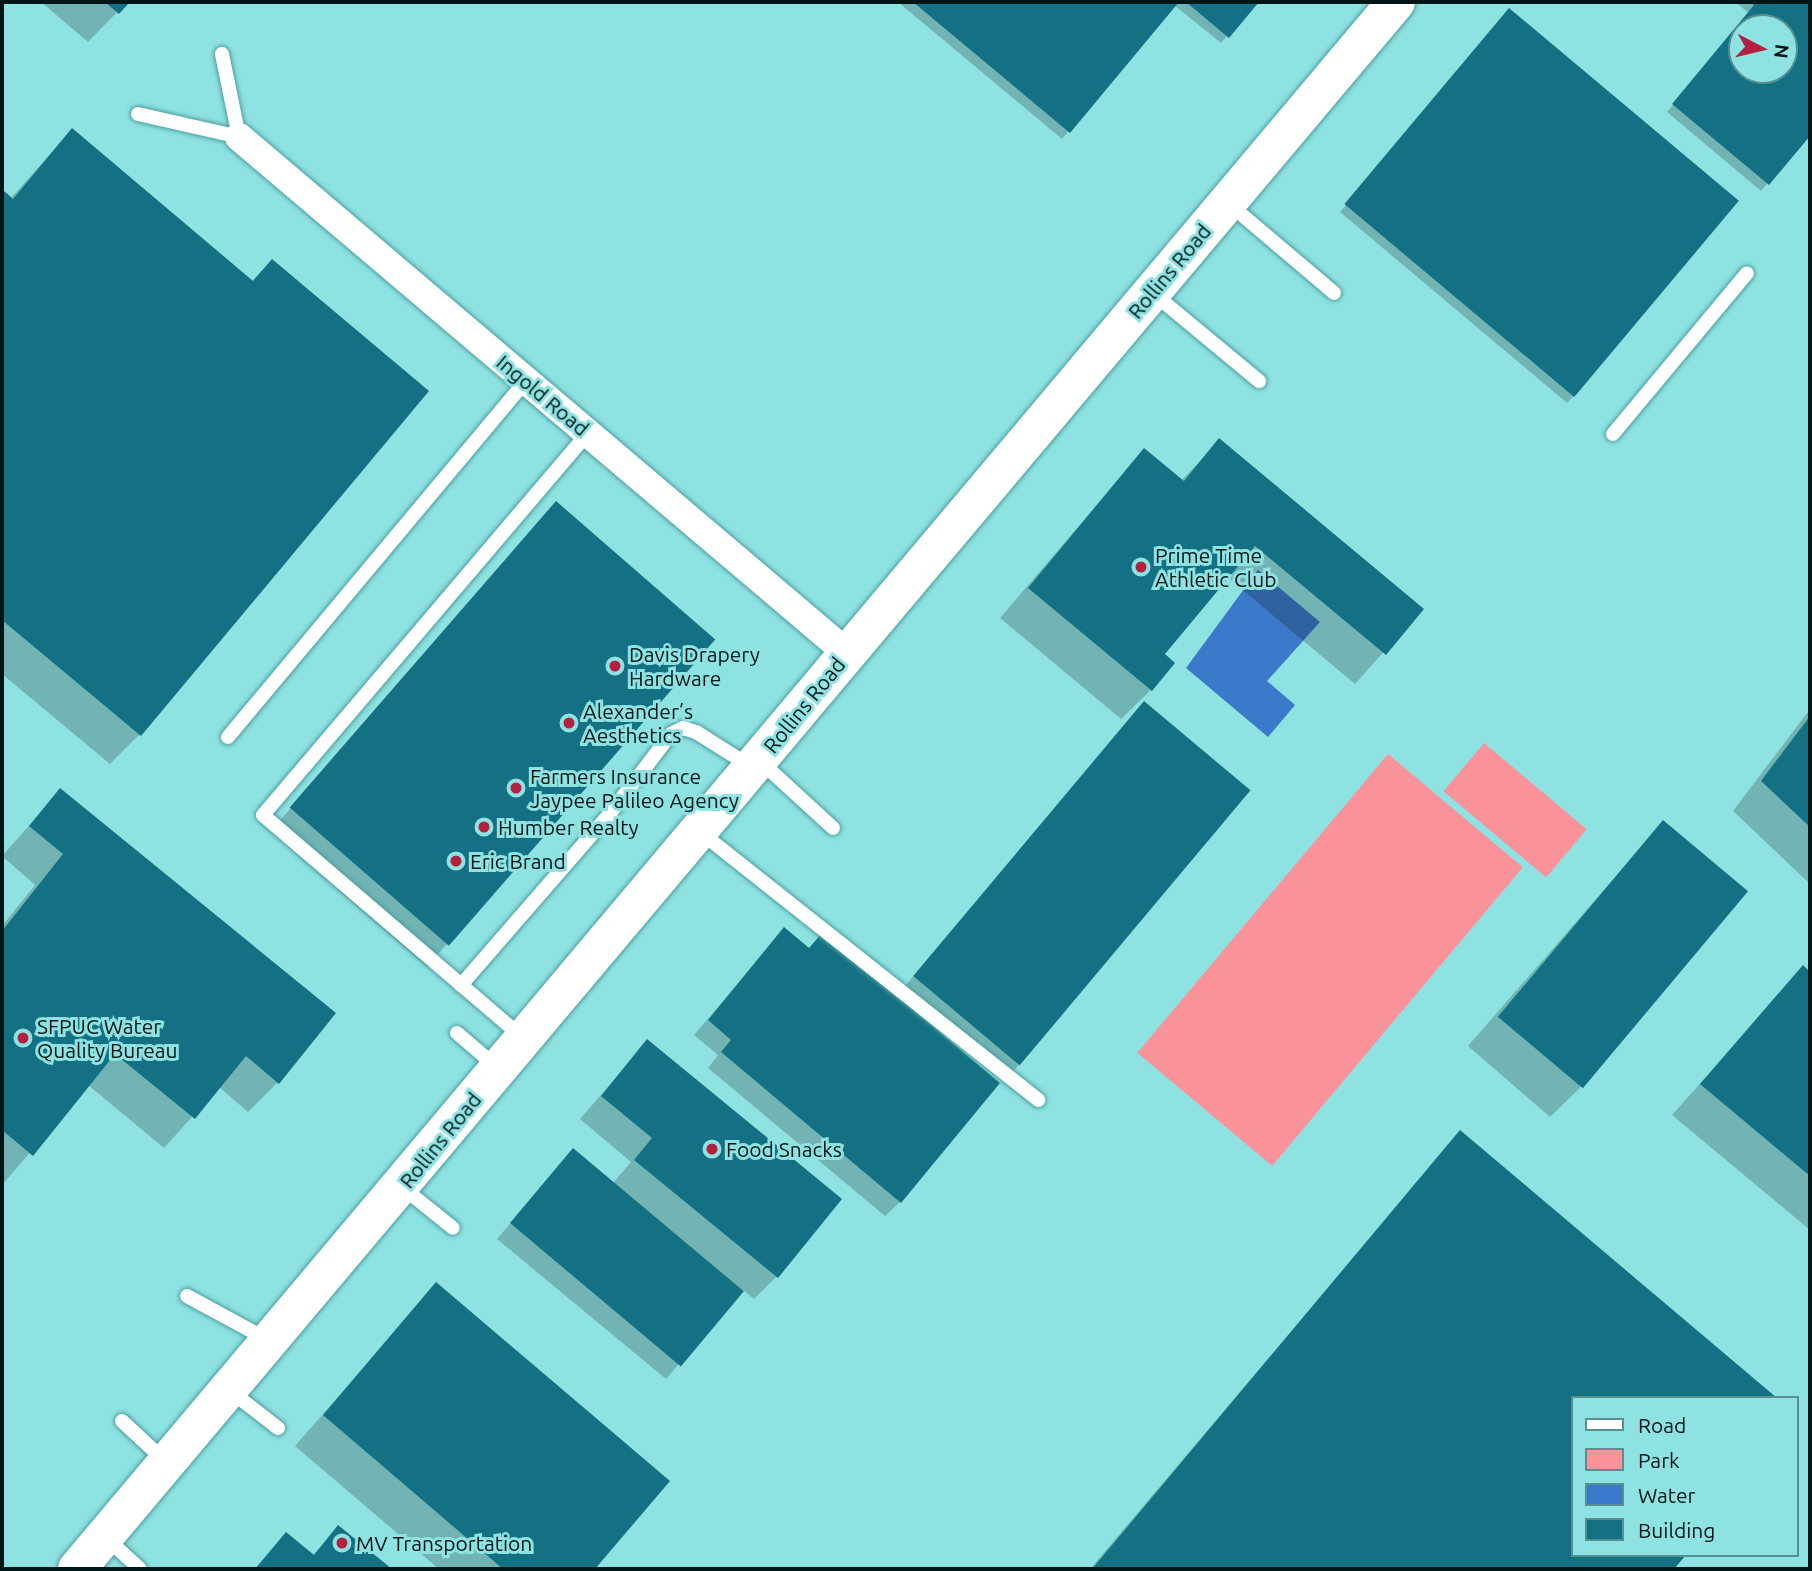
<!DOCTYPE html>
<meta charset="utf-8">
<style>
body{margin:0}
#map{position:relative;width:1812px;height:1571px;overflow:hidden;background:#8fe2e2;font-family:Ubuntu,sans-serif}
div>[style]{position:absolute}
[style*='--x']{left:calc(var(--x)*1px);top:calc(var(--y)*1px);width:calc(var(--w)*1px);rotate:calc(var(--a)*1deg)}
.green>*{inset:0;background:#fa929a;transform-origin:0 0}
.water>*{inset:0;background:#3b7aca}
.shadow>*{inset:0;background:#0003;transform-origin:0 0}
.building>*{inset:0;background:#147083;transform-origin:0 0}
.roads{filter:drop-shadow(0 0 2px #4c9f9f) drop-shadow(0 0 2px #4c9f9f)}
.service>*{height:14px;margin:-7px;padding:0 7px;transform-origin:7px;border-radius:7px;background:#fff}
.minor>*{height:28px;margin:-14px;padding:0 14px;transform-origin:14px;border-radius:14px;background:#fff}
.secondary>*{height:38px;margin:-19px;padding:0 19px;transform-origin:19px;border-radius:19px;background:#fff}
.dots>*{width:19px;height:19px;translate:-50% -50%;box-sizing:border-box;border:4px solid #8fe2e2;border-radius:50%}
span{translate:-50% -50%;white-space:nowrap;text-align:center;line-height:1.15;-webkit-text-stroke:6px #8fe2e2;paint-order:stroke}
.street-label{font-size:21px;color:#001616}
.poi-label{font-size:21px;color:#001616}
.left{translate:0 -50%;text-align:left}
.frame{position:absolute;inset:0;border:4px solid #001616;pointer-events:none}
.legend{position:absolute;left:1571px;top:1396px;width:228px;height:161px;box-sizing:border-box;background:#8fe2e2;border:2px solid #569090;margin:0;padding:9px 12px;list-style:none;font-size:21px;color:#001616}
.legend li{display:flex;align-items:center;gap:14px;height:35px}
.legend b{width:35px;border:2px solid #569090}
.north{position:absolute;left:1728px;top:14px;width:70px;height:70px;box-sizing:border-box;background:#8fe2e2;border:2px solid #569090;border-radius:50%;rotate:97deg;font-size:19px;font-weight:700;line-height:28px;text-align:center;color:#001616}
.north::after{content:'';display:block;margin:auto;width:24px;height:32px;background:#b42140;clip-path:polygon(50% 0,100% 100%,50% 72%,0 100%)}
</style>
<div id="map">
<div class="green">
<i style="left:1484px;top:743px;width:134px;height:63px;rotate:40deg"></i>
<i style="left:1388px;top:754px;width:176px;height:390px;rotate:40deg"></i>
</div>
<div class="water">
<i style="clip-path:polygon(1258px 570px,1320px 622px,1267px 681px,1295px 705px,1268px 737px,1186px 668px)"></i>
</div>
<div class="shadow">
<i style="clip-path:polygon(41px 2px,127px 2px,88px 42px)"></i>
<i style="clip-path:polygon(898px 2px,1257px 2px,1221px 43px,1174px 5px,1062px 139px)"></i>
<i style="clip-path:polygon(evenodd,1735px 2px,1810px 2px,1810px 133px,1761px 191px,1667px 112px,1749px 13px,1735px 2px,1742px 28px,1784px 28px,1784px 70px,1742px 70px,1742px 28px)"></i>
<i style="clip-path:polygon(1502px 18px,1574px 396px,1567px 403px,1340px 212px)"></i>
<i style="clip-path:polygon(72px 130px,251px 282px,272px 261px,140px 734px,110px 764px,2px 674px,2px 191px,10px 199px)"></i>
<i style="clip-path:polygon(1219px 441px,1421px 610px,1355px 684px,1227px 577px,1162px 654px,1151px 690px,1121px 719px,1000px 618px,1144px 450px,1181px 481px)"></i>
<i style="left:556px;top:503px;width:207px;height:435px;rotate:41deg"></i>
<i style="clip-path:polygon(1144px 703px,1019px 1065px,1004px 1079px,900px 992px)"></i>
<i style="clip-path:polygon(1810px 709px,1810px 884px,1733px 811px)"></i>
<i style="clip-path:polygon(60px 791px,278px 1082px,248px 1112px,219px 1087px,164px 1148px,88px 1085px,3px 1184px,2px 926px,35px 885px,2px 856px)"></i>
<i style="clip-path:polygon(1663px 822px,1580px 1088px,1550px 1117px,1468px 1046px)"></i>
<i style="clip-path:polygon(785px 929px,900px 1202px,885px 1216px,708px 1068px,718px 1055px,694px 1035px)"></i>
<i style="clip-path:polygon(1803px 968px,1810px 975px,1810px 1230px,1672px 1115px)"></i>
<i style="clip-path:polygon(647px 1042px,839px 1199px,776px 1277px,754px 1299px,743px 1290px,666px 1379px,497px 1239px,573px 1150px,613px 1183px,631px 1162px,580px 1119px)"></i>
<i style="clip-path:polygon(1460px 1132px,1572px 1398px,1572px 1555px,1683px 1555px,1672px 1569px,1090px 1569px)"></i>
<i style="clip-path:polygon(437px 1284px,668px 1481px,593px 1569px,439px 1569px,295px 1446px)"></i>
<i style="clip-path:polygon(338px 1528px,389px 1569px,255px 1569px,286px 1534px,312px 1556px)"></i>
</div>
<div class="building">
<i style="clip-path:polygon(105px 2px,130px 2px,119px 14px)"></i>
<i style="clip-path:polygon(913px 2px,1179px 2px,1070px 133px)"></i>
<i style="clip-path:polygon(1186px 2px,1259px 2px,1229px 38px)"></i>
<i style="clip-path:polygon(evenodd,1750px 2px,1810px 2px,1810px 136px,1769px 185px,1672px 104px,1754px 5px,1750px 2px,1742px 28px,1784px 28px,1784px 70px,1742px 70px,1742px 28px)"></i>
<i style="left:1509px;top:8px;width:300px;height:256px;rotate:40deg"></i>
<i style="clip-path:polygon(72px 128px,253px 281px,272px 259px,429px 391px,141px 736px,2px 620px,2px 189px,13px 199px)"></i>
<i style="clip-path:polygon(1219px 438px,1424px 609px,1386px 655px,1255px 546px,1165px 654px,1175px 663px,1152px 691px,1028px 588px,1144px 448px,1184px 481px)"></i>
<i style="left:556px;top:501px;width:211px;height:406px;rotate:41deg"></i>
<i style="left:1144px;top:701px;width:139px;height:359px;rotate:40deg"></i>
<i style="clip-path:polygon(1810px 716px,1810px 827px,1761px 781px)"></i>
<i style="clip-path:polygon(60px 788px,336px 1013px,279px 1084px,246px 1056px,195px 1119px,115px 1054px,33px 1156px,2px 1130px,2px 931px,63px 854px,29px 826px)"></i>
<i style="left:1663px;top:820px;width:111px;height:257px;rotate:40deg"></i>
<i style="clip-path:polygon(784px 927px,809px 948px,822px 933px,1000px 1083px,901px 1203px,721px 1052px,731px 1040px,708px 1020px)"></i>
<i style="clip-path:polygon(1803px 965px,1810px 972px,1810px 1176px,1700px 1084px)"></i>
<i style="clip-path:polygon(647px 1039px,842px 1199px,778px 1278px,634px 1160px,652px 1138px,601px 1096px)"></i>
<i style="clip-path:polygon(1460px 1130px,1777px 1398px,1572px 1398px,1572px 1555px,1686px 1555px,1674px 1569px,1092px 1569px)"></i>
<i style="left:573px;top:1148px;width:223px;height:98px;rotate:40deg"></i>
<i style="clip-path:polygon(436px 1282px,670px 1481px,595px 1569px,503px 1569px,323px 1415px)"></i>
<i style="clip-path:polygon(338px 1525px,392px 1569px,255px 1569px,286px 1532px,314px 1555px)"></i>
</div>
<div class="roads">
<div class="service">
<i style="--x:138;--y:114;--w:104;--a:12.8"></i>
<i style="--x:239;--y:137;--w:85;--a:-101.6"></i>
<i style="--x:1228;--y:203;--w:139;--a:40.3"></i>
<i style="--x:1153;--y:293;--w:138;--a:39.7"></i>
<i style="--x:1613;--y:434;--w:209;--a:-50.2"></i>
<i style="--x:228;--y:737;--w:465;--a:-50.1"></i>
<i style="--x:760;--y:761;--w:99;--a:42.5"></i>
<i style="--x:699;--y:831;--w:433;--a:38.4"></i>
<i style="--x:461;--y:985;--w:224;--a:-49"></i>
<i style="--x:608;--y:816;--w:103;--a:-52.5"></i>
<i style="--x:671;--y:734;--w:13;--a:-27"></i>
<i style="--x:683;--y:728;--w:14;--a:17"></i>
<i style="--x:696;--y:732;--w:64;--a:32.2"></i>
<i style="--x:457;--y:1033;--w:54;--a:40.5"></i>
<i style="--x:522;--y:1037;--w:341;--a:-139.4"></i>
<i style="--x:263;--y:815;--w:502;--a:-49.61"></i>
<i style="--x:402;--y:1187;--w:65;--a:38.8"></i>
<i style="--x:187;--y:1296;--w:92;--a:28.5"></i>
<i style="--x:229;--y:1390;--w:62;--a:37.8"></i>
<i style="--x:122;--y:1421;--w:59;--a:42.9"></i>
<i style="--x:105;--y:1537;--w:47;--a:42.4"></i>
</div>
<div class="minor">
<i style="--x:239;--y:137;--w:797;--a:40.32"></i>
</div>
<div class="secondary">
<i style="--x:77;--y:1569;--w:2048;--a:-49.91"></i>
</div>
</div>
<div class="dots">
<i style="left:1141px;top:567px;background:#b42140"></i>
<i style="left:615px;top:666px;background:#b42140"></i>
<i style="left:569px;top:723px;background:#b42140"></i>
<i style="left:516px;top:788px;background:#b42140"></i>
<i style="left:484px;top:827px;background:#b42140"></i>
<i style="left:456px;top:861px;background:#b42140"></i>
<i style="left:23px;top:1038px;background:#b42140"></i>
<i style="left:712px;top:1149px;background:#b42140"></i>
<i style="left:342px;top:1543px;background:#b42140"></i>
</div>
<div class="street-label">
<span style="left:1169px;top:271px;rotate:-50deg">Rollins Road</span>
<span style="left:543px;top:395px;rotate:40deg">Ingold Road</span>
<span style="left:804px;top:705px;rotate:-51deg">Rollins Road</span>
<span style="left:440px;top:1140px;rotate:-51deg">Rollins Road</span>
</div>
<div class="poi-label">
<span class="left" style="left:1155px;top:567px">Prime Time<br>Athletic Club</span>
<span class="left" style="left:629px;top:666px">Davis Drapery<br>Hardware</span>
<span class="left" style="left:583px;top:723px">Alexander’s<br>Aesthetics</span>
<span class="left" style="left:530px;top:788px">Farmers Insurance<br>Jaypee Palileo Agency</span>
<span class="left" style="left:498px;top:827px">Humber Realty</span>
<span class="left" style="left:470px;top:861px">Eric Brand</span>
<span class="left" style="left:37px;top:1038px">SFPUC Water<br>Quality Bureau</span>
<span class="left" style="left:726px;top:1149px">Food Snacks</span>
<span class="left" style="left:356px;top:1543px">MV Transportation</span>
</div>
<div class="frame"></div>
<ul class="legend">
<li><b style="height:9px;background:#fff"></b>Road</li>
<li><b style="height:19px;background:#fa929a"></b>Park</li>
<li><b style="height:19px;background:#3b7aca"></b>Water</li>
<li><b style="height:19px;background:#147083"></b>Building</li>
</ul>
<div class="north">N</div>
</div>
